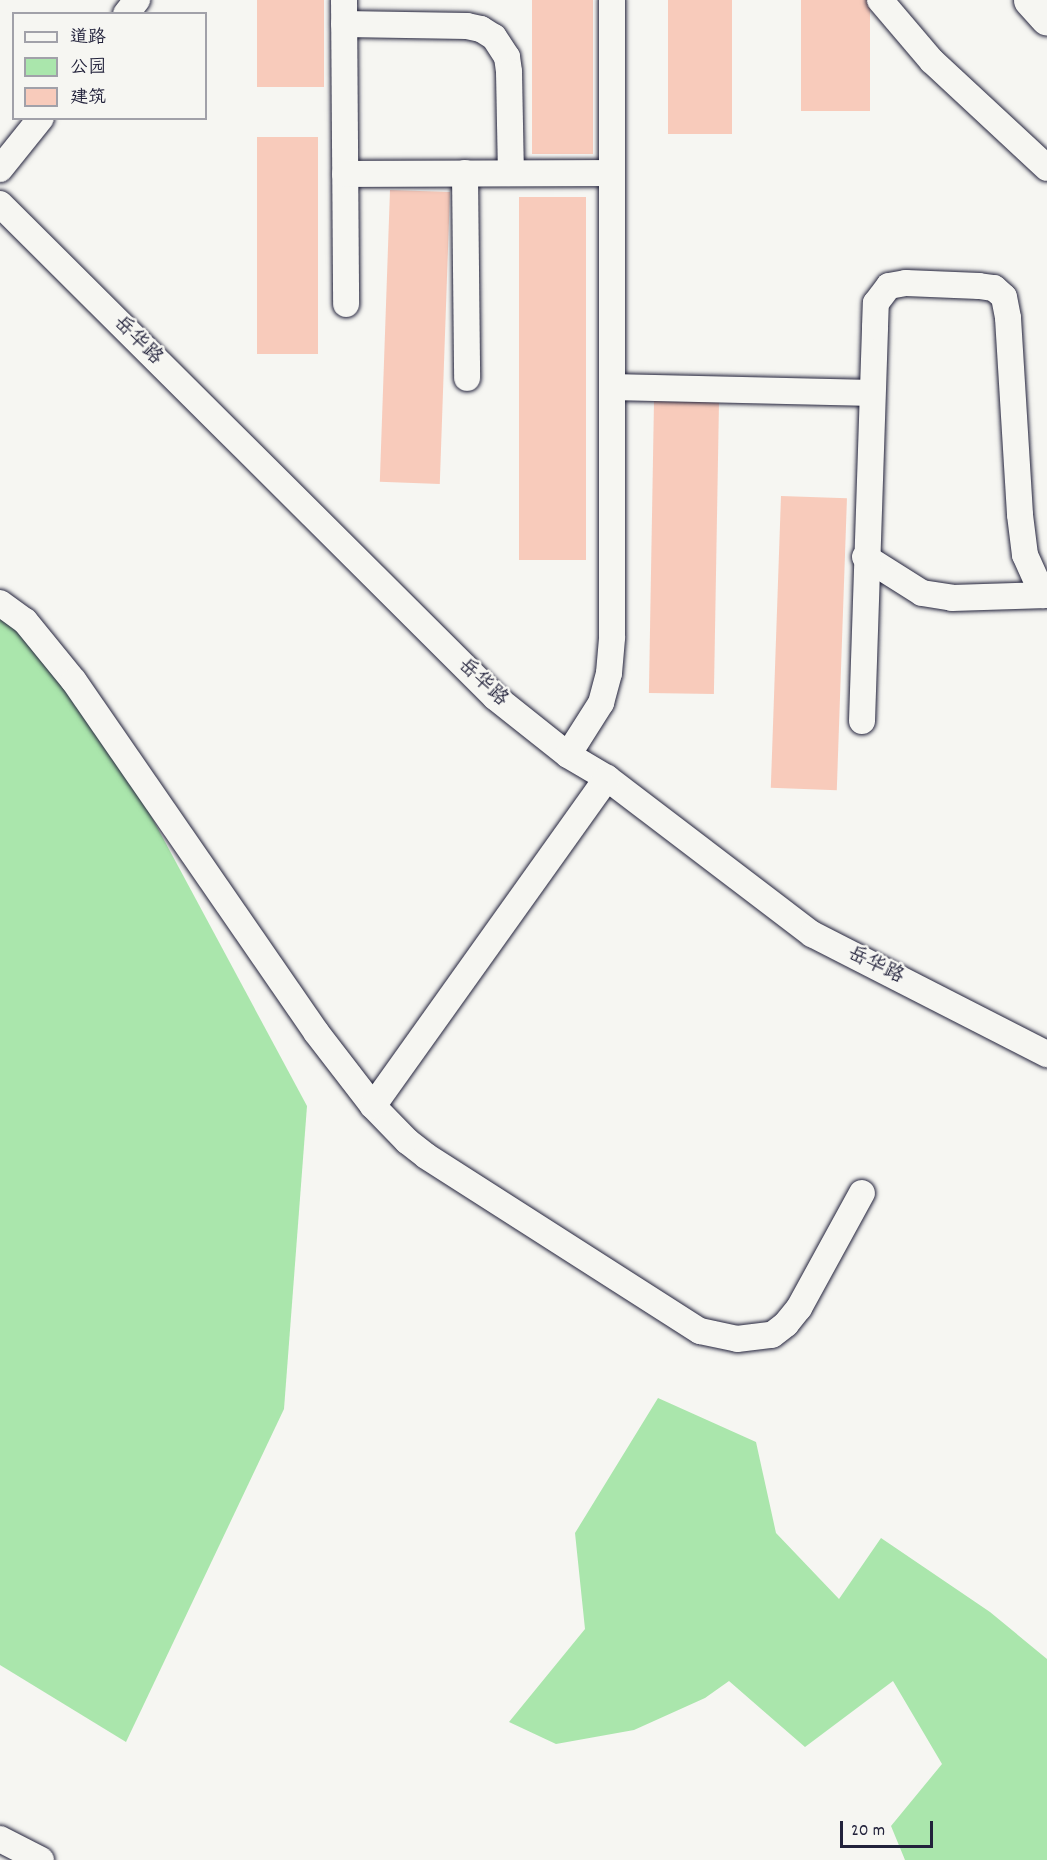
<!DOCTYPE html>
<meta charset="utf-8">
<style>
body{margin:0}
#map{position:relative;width:1047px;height:1860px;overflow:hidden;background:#f6f6f2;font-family:Dekko,"LXGW WenKai TC",sans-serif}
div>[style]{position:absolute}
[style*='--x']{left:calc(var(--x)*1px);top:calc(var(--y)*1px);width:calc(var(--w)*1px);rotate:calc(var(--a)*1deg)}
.green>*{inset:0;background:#aae6ac}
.building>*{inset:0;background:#f8cbbb;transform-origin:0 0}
.roads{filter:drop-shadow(0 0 2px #22223b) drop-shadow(0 0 2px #22223b)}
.street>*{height:26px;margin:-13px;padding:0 13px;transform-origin:13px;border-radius:13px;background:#f6f6f2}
.secondary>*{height:33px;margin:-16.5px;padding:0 16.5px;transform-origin:16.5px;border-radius:16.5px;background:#f6f6f2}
span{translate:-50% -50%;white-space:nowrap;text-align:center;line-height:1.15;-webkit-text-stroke:5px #f6f6f2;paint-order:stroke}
.street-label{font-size:20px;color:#22223b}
.legend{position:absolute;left:12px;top:12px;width:195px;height:108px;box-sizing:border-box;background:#f6f6f2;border:2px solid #a1a1a9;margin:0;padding:8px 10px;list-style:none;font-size:18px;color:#22223b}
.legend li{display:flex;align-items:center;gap:12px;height:30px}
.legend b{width:30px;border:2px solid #a1a1a9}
.scale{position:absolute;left:840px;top:1821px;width:93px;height:27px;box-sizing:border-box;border:3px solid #22223b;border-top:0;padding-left:8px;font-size:18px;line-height:21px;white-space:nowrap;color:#22223b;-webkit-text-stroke:4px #f6f6f2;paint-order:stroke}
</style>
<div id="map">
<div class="green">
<i style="clip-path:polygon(0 611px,99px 719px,307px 1106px,284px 1409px,126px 1742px,0 1665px)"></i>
<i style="clip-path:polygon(658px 1398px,756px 1442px,776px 1533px,839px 1599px,881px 1538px,990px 1612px,1047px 1659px,1047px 1860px,905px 1860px,891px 1826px,942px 1764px,893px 1681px,805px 1747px,729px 1681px,705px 1698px,634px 1730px,556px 1744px,509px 1722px,585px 1629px,575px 1533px)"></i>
</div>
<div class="building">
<i style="left:257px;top:0;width:67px;height:87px"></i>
<i style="left:532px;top:0;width:61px;height:154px"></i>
<i style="left:668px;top:0;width:64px;height:134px"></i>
<i style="left:801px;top:0;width:69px;height:111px"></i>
<i style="left:257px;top:137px;width:61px;height:217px"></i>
<i style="left:390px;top:190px;width:60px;height:292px;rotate:2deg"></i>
<i style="left:586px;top:197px;width:363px;height:67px;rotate:90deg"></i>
<i style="left:654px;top:401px;width:65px;height:292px;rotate:1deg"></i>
<i style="left:781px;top:496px;width:66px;height:292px;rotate:2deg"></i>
</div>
<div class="roads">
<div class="street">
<i style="--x:344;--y:0;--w:304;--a:89.6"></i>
<i style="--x:880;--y:0;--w:80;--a:49.6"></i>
<i style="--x:932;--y:61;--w:157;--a:42.9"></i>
<i style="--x:126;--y:14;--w:18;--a:-52"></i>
<i style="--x:344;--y:24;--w:123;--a:0.9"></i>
<i style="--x:467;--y:26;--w:14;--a:12"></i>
<i style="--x:481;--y:29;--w:15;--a:32"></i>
<i style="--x:494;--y:37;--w:24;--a:57"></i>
<i style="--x:507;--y:57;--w:15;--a:82"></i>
<i style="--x:509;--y:72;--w:101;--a:88.9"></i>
<i style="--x:0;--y:169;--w:65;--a:-51.2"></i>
<i style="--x:465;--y:173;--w:205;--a:89.4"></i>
<i style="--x:345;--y:174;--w:266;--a:-0.2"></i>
<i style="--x:0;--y:204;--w:699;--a:44.88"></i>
<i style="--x:495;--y:697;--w:93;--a:38.5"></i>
<i style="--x:568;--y:755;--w:45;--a:30.5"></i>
<i style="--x:607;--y:778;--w:258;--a:37.3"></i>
<i style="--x:812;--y:934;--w:264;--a:27.1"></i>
<i style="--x:613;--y:387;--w:259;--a:1.3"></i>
<i style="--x:865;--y:557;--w:67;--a:32.3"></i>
<i style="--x:922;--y:593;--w:30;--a:9"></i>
<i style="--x:952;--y:598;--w:95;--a:-1.8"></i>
<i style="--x:0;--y:603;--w:31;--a:36"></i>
<i style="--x:25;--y:621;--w:77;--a:50.8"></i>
<i style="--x:74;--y:681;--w:426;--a:55.4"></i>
<i style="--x:316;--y:1032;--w:93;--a:52.4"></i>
<i style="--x:373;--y:1106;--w:49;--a:45.8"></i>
<i style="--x:407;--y:1141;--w:24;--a:38"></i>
<i style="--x:426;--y:1156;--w:325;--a:32.6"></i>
<i style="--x:700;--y:1331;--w:38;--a:12"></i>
<i style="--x:737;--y:1339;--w:35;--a:-7"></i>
<i style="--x:772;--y:1335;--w:18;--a:-38"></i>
<i style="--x:786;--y:1324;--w:21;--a:-51"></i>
<i style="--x:799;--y:1308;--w:131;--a:-61.3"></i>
<i style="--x:862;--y:721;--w:394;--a:-88.1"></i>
<i style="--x:875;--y:327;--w:24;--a:-88"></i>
<i style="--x:876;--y:303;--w:21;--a:-53"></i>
<i style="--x:889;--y:286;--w:17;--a:-10"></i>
<i style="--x:906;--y:283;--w:73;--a:2.4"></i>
<i style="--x:979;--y:286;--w:15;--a:8"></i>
<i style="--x:994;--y:288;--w:13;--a:42"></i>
<i style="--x:1004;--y:297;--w:21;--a:79"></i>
<i style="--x:1008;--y:318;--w:197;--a:86.5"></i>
<i style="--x:1020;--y:515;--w:40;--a:82.9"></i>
<i style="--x:1025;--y:555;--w:44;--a:65.8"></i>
<i style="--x:568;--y:755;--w:62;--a:-57.6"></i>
<i style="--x:601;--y:703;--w:31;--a:-75"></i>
<i style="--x:609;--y:673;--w:36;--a:-85"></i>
<i style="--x:612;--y:637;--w:637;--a:-90"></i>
<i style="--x:373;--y:1106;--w:403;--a:-54.5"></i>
<i style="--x:0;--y:1839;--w:46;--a:27.1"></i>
</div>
<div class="secondary">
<i style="--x:1030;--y:0;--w:25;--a:48"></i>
</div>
</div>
<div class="street-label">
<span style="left:137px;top:341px;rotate:45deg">岳华路</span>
<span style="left:482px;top:683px;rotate:43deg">岳华路</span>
<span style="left:875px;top:966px;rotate:26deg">岳华路</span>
</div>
<ul class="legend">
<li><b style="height:8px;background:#f6f6f2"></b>道路</li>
<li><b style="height:16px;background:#aae6ac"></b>公园</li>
<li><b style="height:16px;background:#f8cbbb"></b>建筑</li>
</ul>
<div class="scale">20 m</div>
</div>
